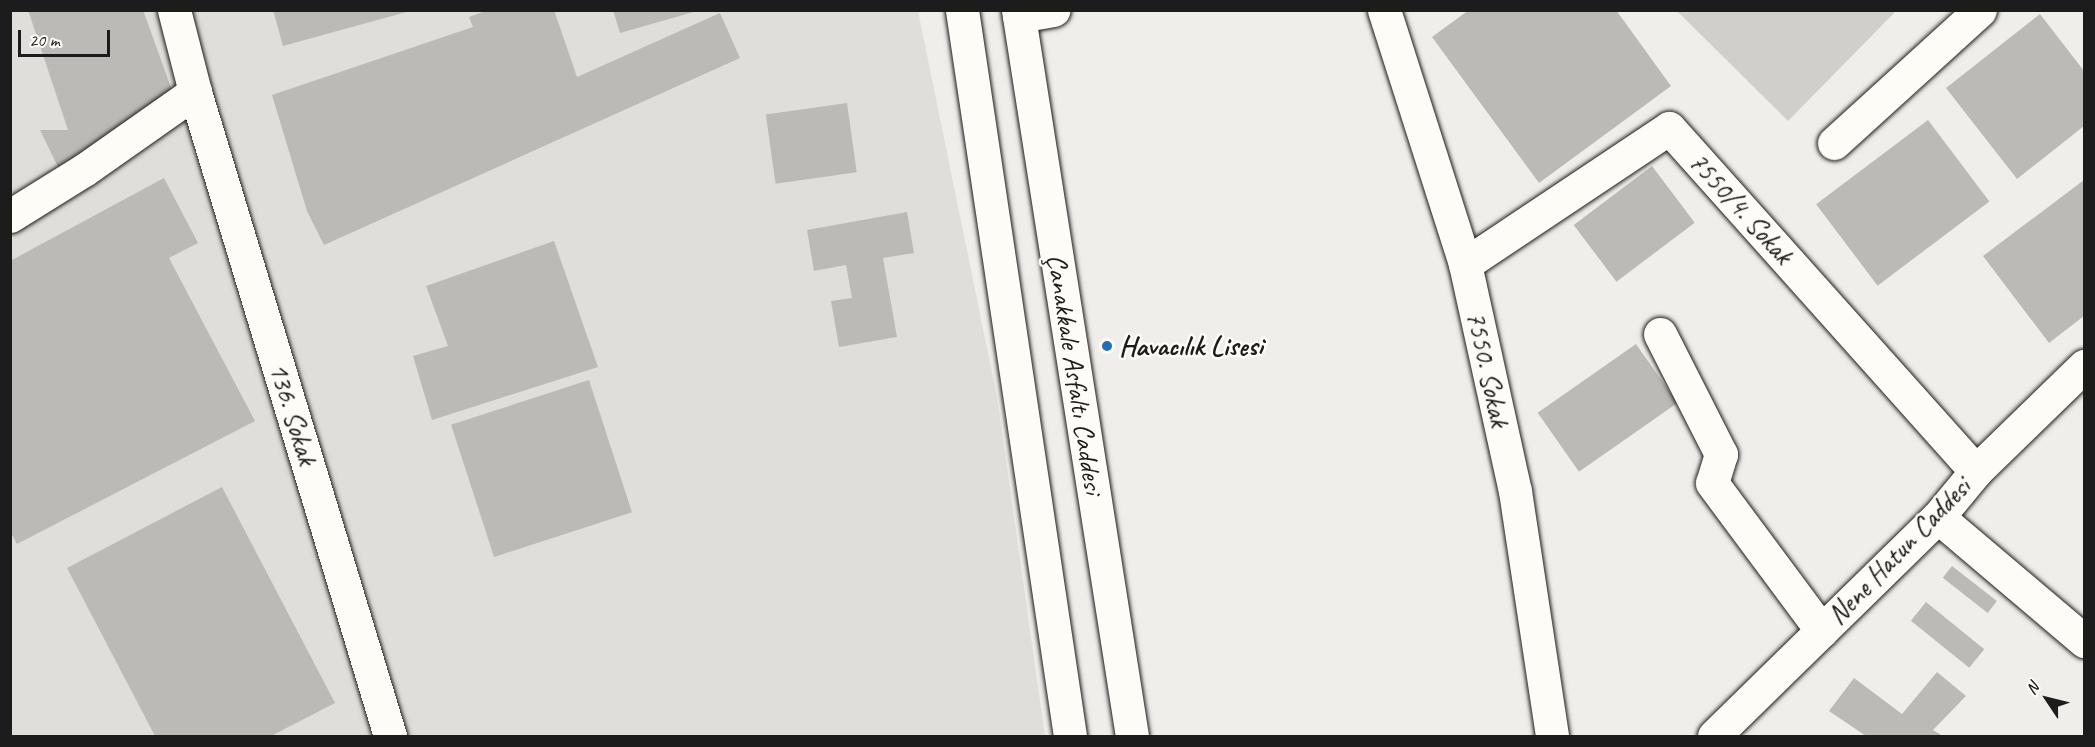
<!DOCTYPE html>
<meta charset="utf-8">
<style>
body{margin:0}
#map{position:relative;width:2095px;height:747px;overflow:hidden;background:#f0eeea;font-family:Caveat,sans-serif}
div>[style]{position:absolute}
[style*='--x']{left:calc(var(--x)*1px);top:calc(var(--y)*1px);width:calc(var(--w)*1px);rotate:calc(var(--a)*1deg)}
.built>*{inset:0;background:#e0deda}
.green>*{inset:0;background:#d0cfcc}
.building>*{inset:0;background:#bbbab6;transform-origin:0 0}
.roads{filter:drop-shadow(0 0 2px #1c1c1c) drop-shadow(0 0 2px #1c1c1c)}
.minor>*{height:33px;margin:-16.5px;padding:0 16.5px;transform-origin:16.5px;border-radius:16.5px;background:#fdfcf7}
.highway>*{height:33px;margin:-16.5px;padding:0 16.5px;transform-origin:16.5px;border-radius:16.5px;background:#fdfcf7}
.dots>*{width:16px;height:16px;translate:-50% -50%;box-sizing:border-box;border:3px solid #fdfcf7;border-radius:50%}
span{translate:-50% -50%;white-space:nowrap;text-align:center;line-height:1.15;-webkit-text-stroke:5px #fdfcf7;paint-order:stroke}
.street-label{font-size:28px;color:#1c1c1c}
.poi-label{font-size:28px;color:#1c1c1c;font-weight:700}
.left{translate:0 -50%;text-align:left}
.frame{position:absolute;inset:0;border:12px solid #1c1c1c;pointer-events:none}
.north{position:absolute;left:2017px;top:669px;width:60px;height:60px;-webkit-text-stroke:4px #fdfcf7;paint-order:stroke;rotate:305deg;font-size:16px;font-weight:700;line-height:24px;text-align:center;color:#1c1c1c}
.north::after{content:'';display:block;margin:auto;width:21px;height:27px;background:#1c1c1c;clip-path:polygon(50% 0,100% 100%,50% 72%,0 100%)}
.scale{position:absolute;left:18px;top:30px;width:92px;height:27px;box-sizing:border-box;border:3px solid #1c1c1c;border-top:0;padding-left:8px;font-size:18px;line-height:21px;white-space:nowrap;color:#1c1c1c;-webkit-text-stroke:4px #fdfcf7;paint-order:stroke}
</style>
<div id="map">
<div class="built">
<i style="clip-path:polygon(10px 11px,918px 11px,997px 397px,1045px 736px,11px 736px)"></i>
</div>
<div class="green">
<i style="clip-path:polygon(1677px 11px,1896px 11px,1788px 121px)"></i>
</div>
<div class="building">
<i style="clip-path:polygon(28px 10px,143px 10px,174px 96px,58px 167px,40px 130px,68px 130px)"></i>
<i style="clip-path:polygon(273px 10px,410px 10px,410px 11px,283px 46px)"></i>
<i style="clip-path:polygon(488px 10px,554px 10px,577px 77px,720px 13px,740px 58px,324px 245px,307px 211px,272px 95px,473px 27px,469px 17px)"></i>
<i style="clip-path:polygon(613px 10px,696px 10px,697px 11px,620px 33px)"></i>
<i style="clip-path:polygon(1469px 10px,1616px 10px,1671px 86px,1539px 183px,1432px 37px)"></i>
<i style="clip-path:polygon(2040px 14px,2084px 71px,2084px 126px,2017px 179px,1946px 88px)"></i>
<i style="left:847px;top:103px;width:70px;height:82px;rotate:82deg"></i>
<i style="left:1928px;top:120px;width:102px;height:140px;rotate:53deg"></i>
<i style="left:1652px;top:166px;width:71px;height:98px;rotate:53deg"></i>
<i style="clip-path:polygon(164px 178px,198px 243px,169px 258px,255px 421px,17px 544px,10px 531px,10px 261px)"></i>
<i style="clip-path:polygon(2084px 180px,2084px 316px,2049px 343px,1983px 256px)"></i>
<i style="clip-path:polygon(907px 212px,914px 253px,883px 258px,897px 337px,839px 347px,831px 301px,852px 298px,846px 265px,814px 271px,807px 230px)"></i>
<i style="clip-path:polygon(554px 241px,598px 367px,432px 420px,413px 356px,448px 346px,426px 286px)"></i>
<i style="left:1636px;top:344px;width:72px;height:120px;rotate:55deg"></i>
<i style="left:589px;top:380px;width:139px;height:145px;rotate:72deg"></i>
<i style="clip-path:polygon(222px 487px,335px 703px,271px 736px,155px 736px,67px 568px)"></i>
<i style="left:1952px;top:566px;width:57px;height:15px;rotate:38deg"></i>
<i style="left:1926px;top:602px;width:75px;height:24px;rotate:39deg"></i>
<i style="clip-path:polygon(1937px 672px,1966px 696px,1933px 730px,1943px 736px,1866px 736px,1829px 711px,1854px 678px,1902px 714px)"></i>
</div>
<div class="roads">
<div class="minor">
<i style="--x:174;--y:10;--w:85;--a:75.6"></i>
<i style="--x:195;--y:92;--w:673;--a:73.15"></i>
<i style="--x:1384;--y:10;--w:267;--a:72.3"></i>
<i style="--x:1465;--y:264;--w:232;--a:77.6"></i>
<i style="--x:1515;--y:491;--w:248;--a:81.4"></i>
<i style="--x:1019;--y:16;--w:35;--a:-10"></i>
<i style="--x:1834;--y:143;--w:197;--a:-42.3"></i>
<i style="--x:10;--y:216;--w:87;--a:-31.9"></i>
<i style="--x:84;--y:170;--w:136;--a:-35.1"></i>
<i style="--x:1465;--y:264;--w:245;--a:-33.7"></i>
<i style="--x:1669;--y:128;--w:460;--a:48.2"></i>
<i style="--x:1660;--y:334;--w:135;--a:63.1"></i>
<i style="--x:1721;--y:454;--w:30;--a:107"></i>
<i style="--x:1712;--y:483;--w:184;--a:53.4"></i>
<i style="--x:1938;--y:517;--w:192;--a:40.3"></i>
<i style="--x:1714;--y:736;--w:313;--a:-44.4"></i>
<i style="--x:1938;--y:517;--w:60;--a:-50.4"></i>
<i style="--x:1976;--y:471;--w:151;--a:-44.2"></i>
</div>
<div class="highway">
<i style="--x:962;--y:10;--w:734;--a:81.54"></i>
<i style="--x:1018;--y:10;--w:735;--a:81.08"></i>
</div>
</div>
<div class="dots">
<i style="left:1107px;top:346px;background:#1f6fb2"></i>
</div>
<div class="street-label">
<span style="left:1741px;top:208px;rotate:48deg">7550/4. Sokak</span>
<span style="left:1488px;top:369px;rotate:78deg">7550. Sokak</span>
<span style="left:1075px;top:374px;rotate:81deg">Çanakkale Asfaltı Caddesi</span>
<span style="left:293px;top:414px;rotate:73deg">136. Sokak</span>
<span style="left:1899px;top:551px;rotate:-46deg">Nene Hatun Caddesi</span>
</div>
<div class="poi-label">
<span class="left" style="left:1119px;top:346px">Havacılık Lisesi</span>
</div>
<div class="frame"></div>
<div class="north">N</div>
<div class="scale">20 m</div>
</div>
